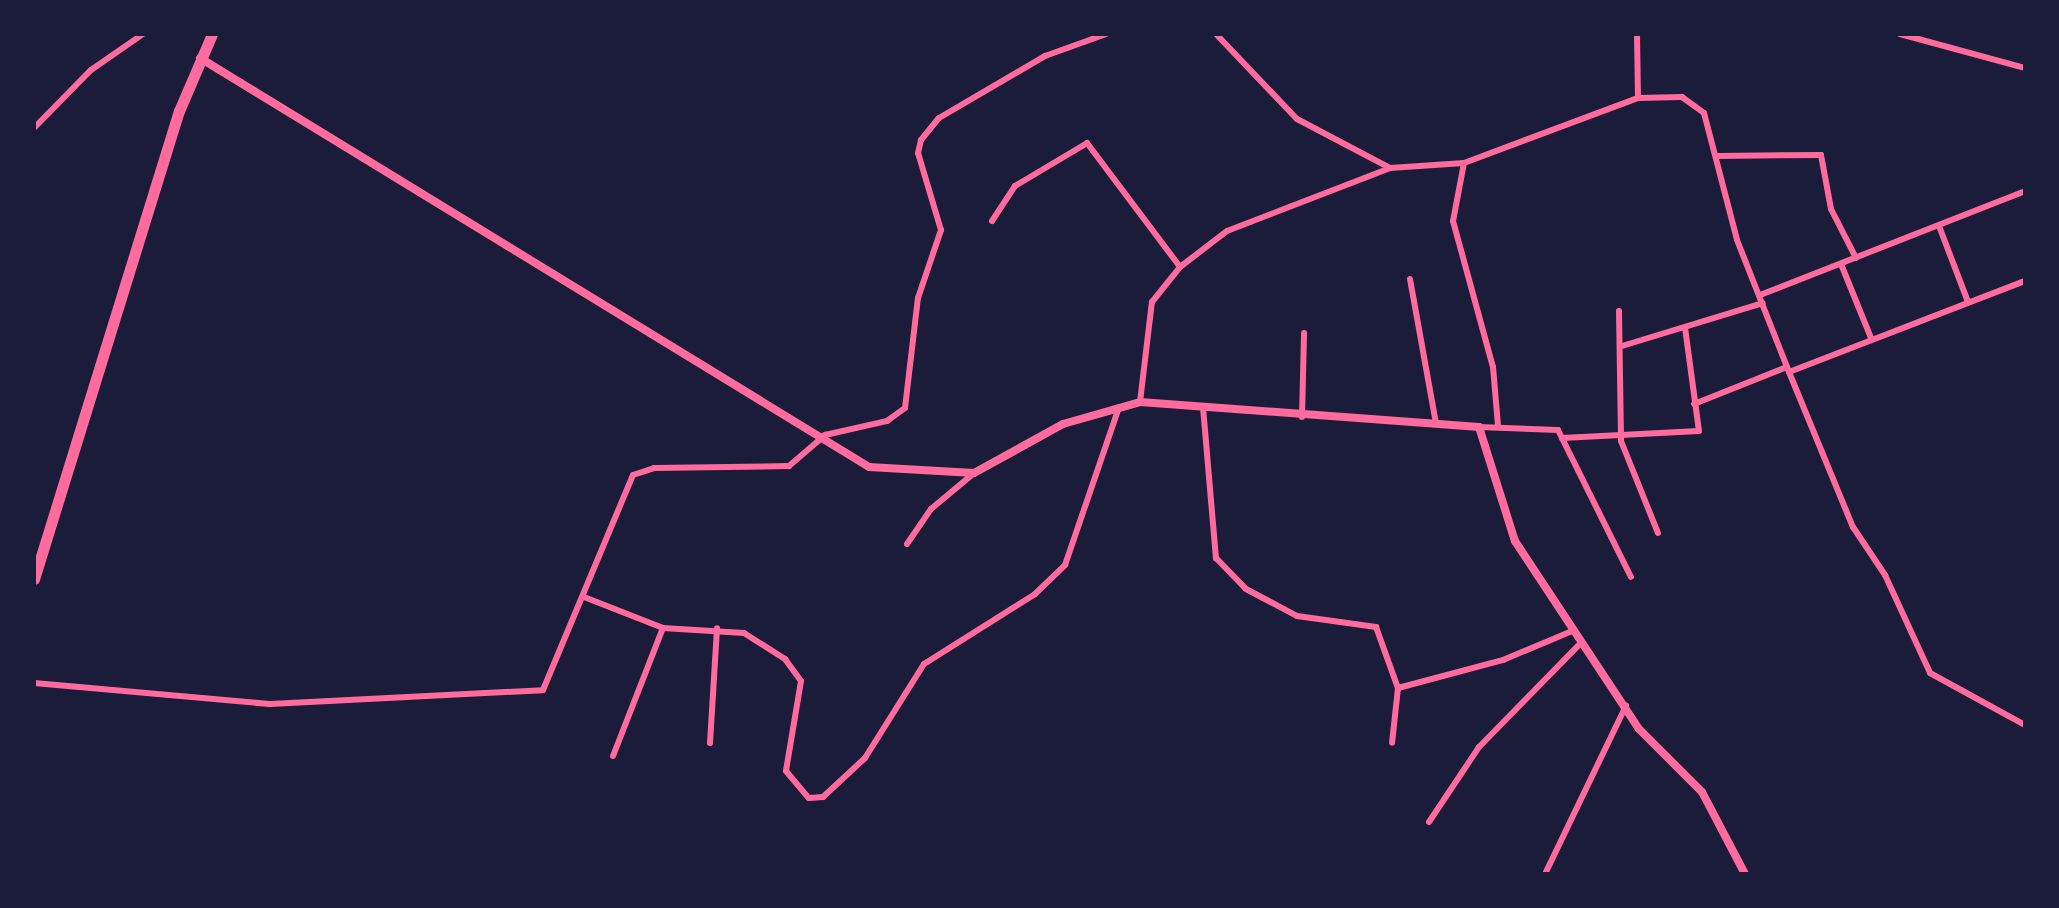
<!DOCTYPE html>
<style>
body{margin:0}
#map{position:relative;width:2059px;height:908px;overflow:hidden;background:#1b1b3a;font-family:"Alegreya Sans",sans-serif}
div>[style]{position:absolute}
[style*='--x']{left:calc(var(--x)*1px);top:calc(var(--y)*1px);width:calc(var(--w)*1px);rotate:calc(var(--a)*1deg)}
.minor>*{height:6px;margin:-3px;padding:0 3px;transform-origin:3px;border-radius:3px;background:#ff6b9d}
.tertiary>*{height:8px;margin:-4px;padding:0 4px;transform-origin:4px;border-radius:4px;background:#ff6b9d}
.trunk>*{height:11px;margin:-5.5px;padding:0 5.5px;transform-origin:5.5px;border-radius:5.5px;background:#ff6b9d}
span{translate:-50% -50%;white-space:nowrap;text-align:center;line-height:1.15;-webkit-text-stroke:6px #1b1b3a;paint-order:stroke}
.frame{position:absolute;inset:0;border:36px solid #1b1b3a;pointer-events:none}
</style>
<div id="map">
<div class="minor">
<i style="--x:1216;--y:34;--w:117;--a:46.4"></i>
<i style="--x:1297;--y:119;--w:105;--a:27.8"></i>
<i style="--x:1637;--y:34;--w:64;--a:89.1"></i>
<i style="--x:1900;--y:34;--w:130;--a:15.2"></i>
<i style="--x:34;--y:128;--w:81;--a:-45.5"></i>
<i style="--x:91;--y:70;--w:63;--a:-34.7"></i>
<i style="--x:1718;--y:156;--w:103;--a:-0.6"></i>
<i style="--x:1821;--y:155;--w:55;--a:79.5"></i>
<i style="--x:1831;--y:209;--w:55;--a:63"></i>
<i style="--x:1464;--y:163;--w:59;--a:100.7"></i>
<i style="--x:1453;--y:221;--w:151;--a:74.7"></i>
<i style="--x:1493;--y:367;--w:58;--a:85.1"></i>
<i style="--x:992;--y:221;--w:42;--a:-56.7"></i>
<i style="--x:1015;--y:186;--w:84;--a:-30.8"></i>
<i style="--x:1087;--y:143;--w:155;--a:53.1"></i>
<i style="--x:1939;--y:226;--w:81;--a:69.1"></i>
<i style="--x:1841;--y:264;--w:80;--a:67.9"></i>
<i style="--x:1410;--y:279;--w:147;--a:79.8"></i>
<i style="--x:1760;--y:295;--w:285;--a:-21.4"></i>
<i style="--x:1619;--y:311;--w:130;--a:89.1"></i>
<i style="--x:1621;--y:441;--w:99;--a:68.1"></i>
<i style="--x:1622;--y:346;--w:147;--a:-17"></i>
<i style="--x:1789;--y:372;--w:253;--a:-21.1"></i>
<i style="--x:1140;--y:402;--w:101;--a:-83.2"></i>
<i style="--x:1152;--y:302;--w:45;--a:-51.3"></i>
<i style="--x:1180;--y:267;--w:59;--a:-37.5"></i>
<i style="--x:1227;--y:231;--w:175;--a:-21.1"></i>
<i style="--x:1390;--y:168;--w:74;--a:-3.9"></i>
<i style="--x:1464;--y:163;--w:186;--a:-20.5"></i>
<i style="--x:1638;--y:98;--w:44;--a:-1.3"></i>
<i style="--x:1682;--y:97;--w:27;--a:36"></i>
<i style="--x:1704;--y:113;--w:131;--a:75.4"></i>
<i style="--x:1737;--y:240;--w:142;--a:68.5"></i>
<i style="--x:1789;--y:372;--w:168;--a:67.6"></i>
<i style="--x:1853;--y:527;--w:58;--a:56.3"></i>
<i style="--x:1885;--y:575;--w:108;--a:65.3"></i>
<i style="--x:1930;--y:673;--w:108;--a:28.7"></i>
<i style="--x:1694;--y:404;--w:100;--a:-21.7"></i>
<i style="--x:1203;--y:407;--w:152;--a:85.1"></i>
<i style="--x:1216;--y:558;--w:43;--a:45.9"></i>
<i style="--x:1246;--y:589;--w:58;--a:27.9"></i>
<i style="--x:1297;--y:616;--w:80;--a:7.9"></i>
<i style="--x:1376;--y:627;--w:65;--a:70.2"></i>
<i style="--x:1398;--y:688;--w:55;--a:96.2"></i>
<i style="--x:1302;--y:417;--w:84;--a:-88.6"></i>
<i style="--x:1479;--y:427;--w:79;--a:2.2"></i>
<i style="--x:1558;--y:430;--w:164;--a:63.6"></i>
<i style="--x:1562;--y:438;--w:137;--a:-2.9"></i>
<i style="--x:1699;--y:431;--w:104;--a:-97.7"></i>
<i style="--x:907;--y:544;--w:42;--a:-55.6"></i>
<i style="--x:931;--y:509;--w:56;--a:-39.9"></i>
<i style="--x:584;--y:597;--w:85;--a:21.4"></i>
<i style="--x:663;--y:628;--w:81;--a:3.5"></i>
<i style="--x:744;--y:633;--w:49;--a:32.4"></i>
<i style="--x:785;--y:659;--w:27;--a:54"></i>
<i style="--x:801;--y:681;--w:91;--a:99.5"></i>
<i style="--x:786;--y:771;--w:35;--a:50"></i>
<i style="--x:809;--y:798;--w:14;--a:-4"></i>
<i style="--x:823;--y:797;--w:57;--a:-42.9"></i>
<i style="--x:865;--y:758;--w:111;--a:-57.9"></i>
<i style="--x:924;--y:664;--w:131;--a:-32.2"></i>
<i style="--x:1035;--y:594;--w:42;--a:-44"></i>
<i style="--x:1065;--y:565;--w:167;--a:-71.1"></i>
<i style="--x:34;--y:683;--w:237;--a:5.1"></i>
<i style="--x:270;--y:704;--w:273;--a:-2.9"></i>
<i style="--x:543;--y:690;--w:233;--a:-67.3"></i>
<i style="--x:633;--y:475;--w:22;--a:-18"></i>
<i style="--x:654;--y:468;--w:135;--a:-0.8"></i>
<i style="--x:789;--y:466;--w:48;--a:-40.7"></i>
<i style="--x:825;--y:435;--w:64;--a:-12.7"></i>
<i style="--x:887;--y:421;--w:22;--a:-36"></i>
<i style="--x:905;--y:408;--w:111;--a:-83.3"></i>
<i style="--x:918;--y:298;--w:72;--a:-71.3"></i>
<i style="--x:941;--y:230;--w:80;--a:-106.6"></i>
<i style="--x:918;--y:153;--w:13;--a:-77"></i>
<i style="--x:921;--y:140;--w:28;--a:-51"></i>
<i style="--x:939;--y:118;--w:123;--a:-30.3"></i>
<i style="--x:1045;--y:56;--w:65;--a:-19.8"></i>
<i style="--x:1398;--y:688;--w:109;--a:-14.9"></i>
<i style="--x:1503;--y:660;--w:75;--a:-22.8"></i>
<i style="--x:710;--y:743;--w:115;--a:-86.5"></i>
<i style="--x:613;--y:756;--w:137;--a:-68.7"></i>
<i style="--x:1429;--y:822;--w:90;--a:-56.3"></i>
<i style="--x:1479;--y:747;--w:146;--a:-45.6"></i>
<i style="--x:1545;--y:874;--w:187;--a:-64.3"></i>
</div>
<div class="tertiary">
<i style="--x:200;--y:58;--w:784;--a:31.44"></i>
<i style="--x:869;--y:467;--w:105;--a:3.3"></i>
<i style="--x:974;--y:473;--w:102;--a:-28.8"></i>
<i style="--x:1063;--y:424;--w:80;--a:-15.9"></i>
<i style="--x:1140;--y:402;--w:340;--a:4.2"></i>
<i style="--x:1479;--y:427;--w:120;--a:72.5"></i>
<i style="--x:1515;--y:541;--w:225;--a:56.6"></i>
<i style="--x:1639;--y:729;--w:89;--a:45"></i>
<i style="--x:1702;--y:792;--w:93;--a:62.3"></i>
</div>
<div class="trunk">
<i style="--x:34;--y:579;--w:490;--a:-72.8"></i>
<i style="--x:179;--y:111;--w:84;--a:-66.8"></i>
</div>
<div class="frame"></div>
</div>
